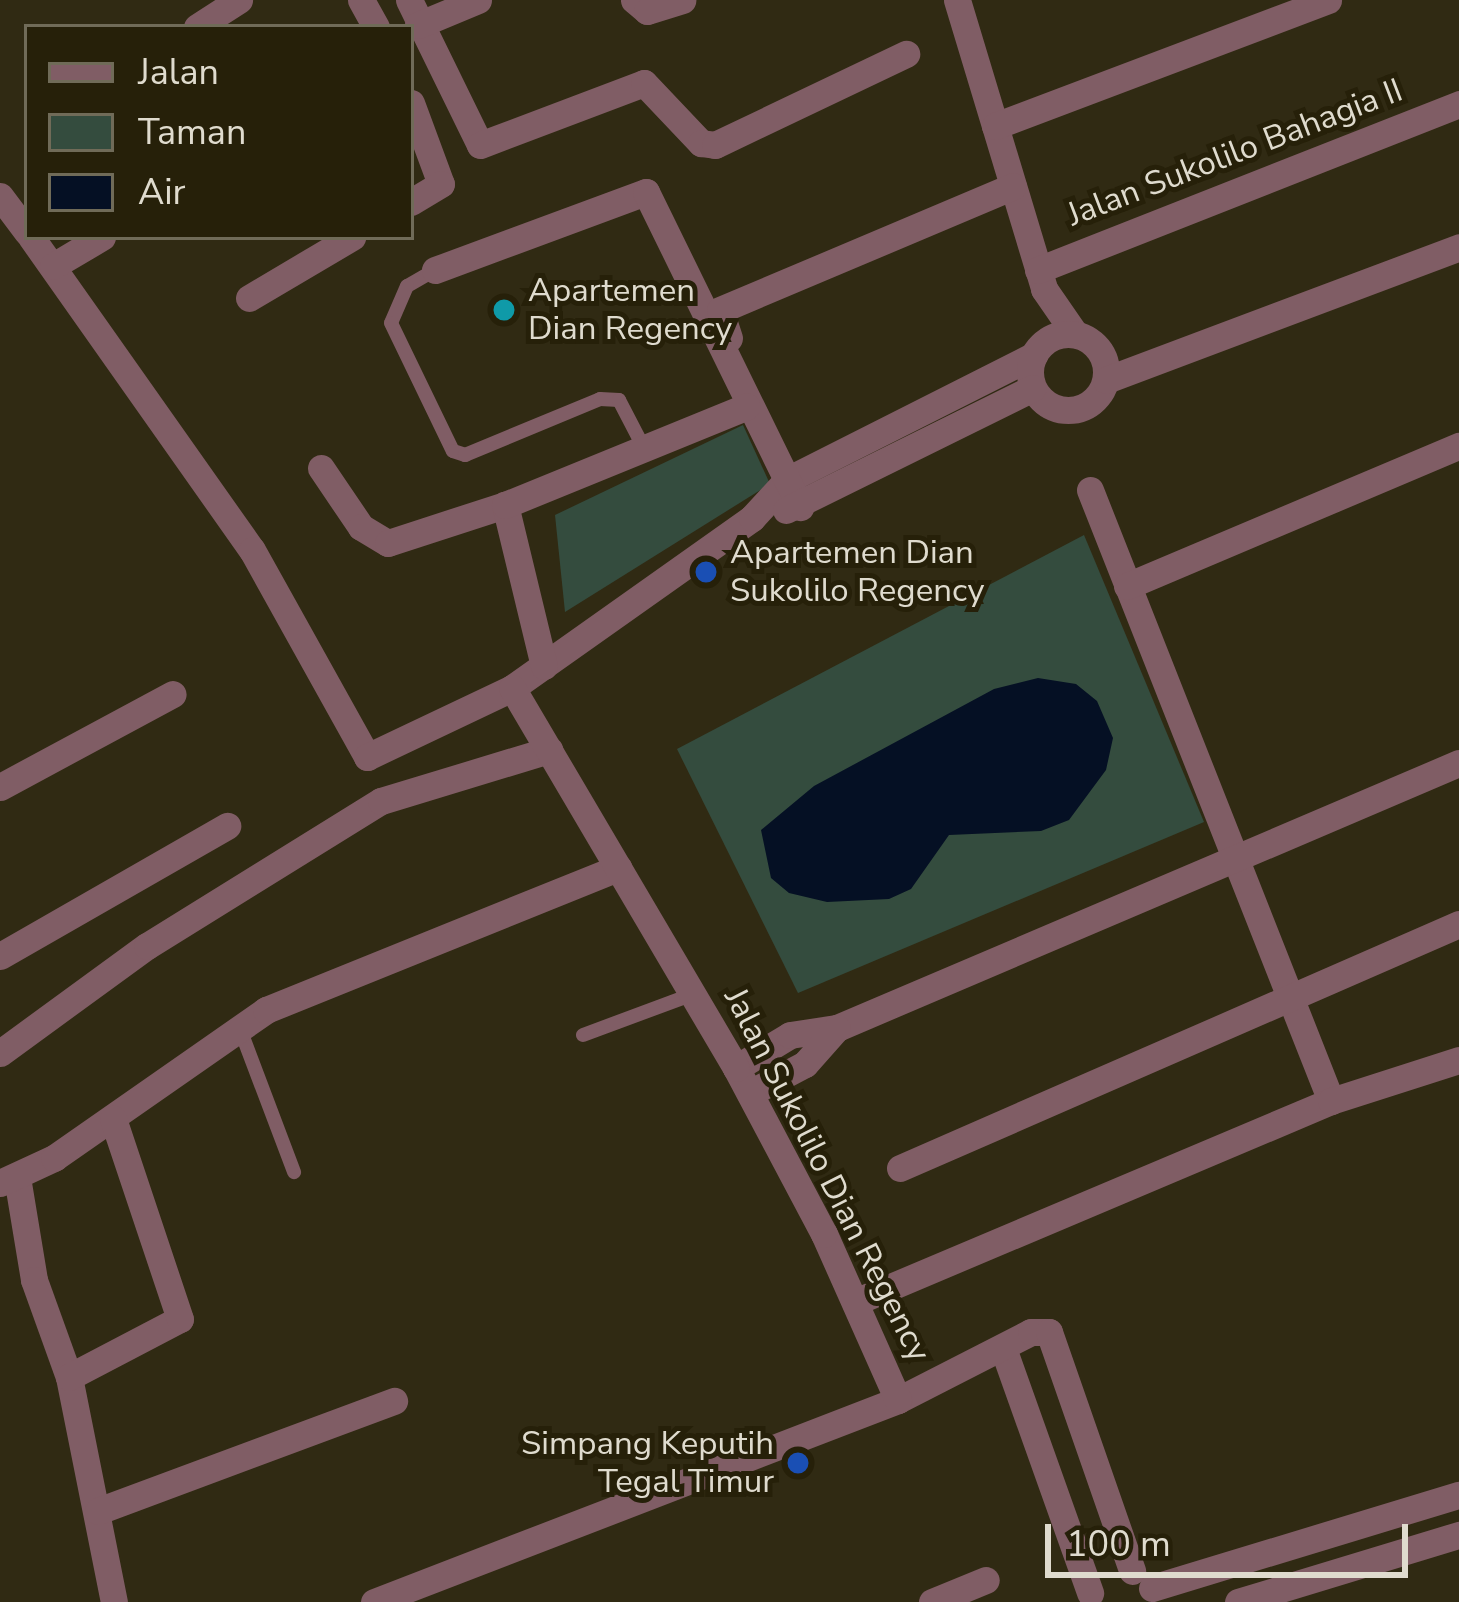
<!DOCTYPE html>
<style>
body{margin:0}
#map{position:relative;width:1459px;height:1602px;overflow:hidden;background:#302a13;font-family:"Nunito Sans",sans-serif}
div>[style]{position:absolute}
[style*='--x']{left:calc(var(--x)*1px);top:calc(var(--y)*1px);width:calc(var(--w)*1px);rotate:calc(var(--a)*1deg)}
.green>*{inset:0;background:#344c3e}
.water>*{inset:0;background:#051024}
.service>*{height:14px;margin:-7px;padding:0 7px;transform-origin:7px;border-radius:7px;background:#805d65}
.minor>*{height:27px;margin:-13.5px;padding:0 13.5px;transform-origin:13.5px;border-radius:13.5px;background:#805d65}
.minor>.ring{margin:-13.5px;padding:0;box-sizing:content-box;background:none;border:27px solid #805d65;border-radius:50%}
.dots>*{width:33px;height:33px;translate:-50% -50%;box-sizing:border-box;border:6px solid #262009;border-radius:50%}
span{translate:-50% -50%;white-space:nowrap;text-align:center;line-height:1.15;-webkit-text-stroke:10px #262009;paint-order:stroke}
.street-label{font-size:33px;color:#dfdbce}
.poi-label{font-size:33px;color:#dfdbce}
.left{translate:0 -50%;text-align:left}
.right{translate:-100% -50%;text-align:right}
.legend{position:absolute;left:24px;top:24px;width:390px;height:216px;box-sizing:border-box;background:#262009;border:3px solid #706b58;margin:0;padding:15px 21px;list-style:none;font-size:36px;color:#dfdbce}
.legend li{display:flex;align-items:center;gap:24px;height:60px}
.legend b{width:60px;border:3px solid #706b58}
.scale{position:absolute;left:1045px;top:1524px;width:363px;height:54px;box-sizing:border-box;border:6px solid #dfdbce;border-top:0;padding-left:15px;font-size:36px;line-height:42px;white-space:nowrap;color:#dfdbce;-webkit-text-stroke:9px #262009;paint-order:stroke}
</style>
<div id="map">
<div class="green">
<i style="clip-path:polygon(743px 425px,770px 484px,565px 612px,555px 515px)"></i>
<i style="clip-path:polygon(1084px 535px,1204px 822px,798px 993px,677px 749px)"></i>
</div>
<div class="water">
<i style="clip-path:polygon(1038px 678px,1076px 684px,1097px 701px,1113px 738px,1106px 770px,1069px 820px,1041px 831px,949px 835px,911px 889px,889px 899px,827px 902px,789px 893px,771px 878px,761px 830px,814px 786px,994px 689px)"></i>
</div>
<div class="service">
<i style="--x:435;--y:270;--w:32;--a:150"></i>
<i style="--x:407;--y:286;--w:40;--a:113.4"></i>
<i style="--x:391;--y:323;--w:142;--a:64.2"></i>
<i style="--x:453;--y:451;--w:13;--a:18"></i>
<i style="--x:465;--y:455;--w:146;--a:-22.5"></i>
<i style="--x:600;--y:399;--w:19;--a:3"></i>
<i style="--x:619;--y:400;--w:54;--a:62.5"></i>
<i style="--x:240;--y:1029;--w:153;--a:69.3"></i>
<i style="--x:583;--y:1035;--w:121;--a:-20.4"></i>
</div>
<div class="minor">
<i style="--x:361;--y:0;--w:31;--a:61"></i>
<i style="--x:409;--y:0;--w:161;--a:63.9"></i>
<i style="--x:480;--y:145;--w:175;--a:-20.7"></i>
<i style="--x:644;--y:83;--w:83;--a:46.5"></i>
<i style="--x:701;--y:143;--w:14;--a:8"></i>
<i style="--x:715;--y:145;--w:212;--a:-25.5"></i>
<i style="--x:634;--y:0;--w:17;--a:40"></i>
<i style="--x:647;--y:11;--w:37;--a:-17"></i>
<i style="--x:957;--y:0;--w:302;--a:73.2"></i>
<i style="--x:1044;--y:289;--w:55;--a:55.4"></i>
<i style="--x:418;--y:25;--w:65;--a:-22.6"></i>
<i style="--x:197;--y:27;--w:50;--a:-32.7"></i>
<i style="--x:411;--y:103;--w:86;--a:69.7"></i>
<i style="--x:441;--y:184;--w:35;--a:149"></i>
<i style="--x:995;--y:126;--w:356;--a:-20.7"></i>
<i style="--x:0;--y:196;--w:45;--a:53.1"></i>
<i style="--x:31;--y:237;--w:383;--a:54.8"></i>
<i style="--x:252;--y:550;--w:237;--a:60.9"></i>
<i style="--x:367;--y:757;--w:161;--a:-25.4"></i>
<i style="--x:512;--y:688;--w:294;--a:-35.3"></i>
<i style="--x:752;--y:518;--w:52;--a:-47.4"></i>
<i style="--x:787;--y:480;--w:277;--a:-26.8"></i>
<i style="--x:53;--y:266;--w:57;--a:-30.6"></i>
<i style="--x:435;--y:270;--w:225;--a:-20.3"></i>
<i style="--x:646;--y:192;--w:351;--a:63.9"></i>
<i style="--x:1038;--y:270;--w:453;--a:-21.5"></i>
<i style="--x:249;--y:298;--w:120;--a:-30.6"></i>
<i class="ring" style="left:1030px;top:334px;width:49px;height:49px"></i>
<i style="--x:729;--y:338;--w:29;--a:-108"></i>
<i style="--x:720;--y:310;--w:318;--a:-22.9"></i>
<i style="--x:1106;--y:380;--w:377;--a:-20.6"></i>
<i style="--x:321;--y:468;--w:71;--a:55.9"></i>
<i style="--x:361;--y:527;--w:31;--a:31"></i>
<i style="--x:388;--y:543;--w:123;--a:-18"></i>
<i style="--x:1090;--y:490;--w:657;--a:68.47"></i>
<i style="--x:786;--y:510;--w:275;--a:-26.3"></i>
<i style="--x:1127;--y:586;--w:360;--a:-22.9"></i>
<i style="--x:544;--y:666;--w:166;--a:-103.6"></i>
<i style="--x:505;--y:505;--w:261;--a:-22.2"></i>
<i style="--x:0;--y:787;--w:196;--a:-28.3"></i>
<i style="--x:0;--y:956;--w:262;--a:-29.8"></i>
<i style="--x:0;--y:1053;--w:182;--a:-36.1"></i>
<i style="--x:147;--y:946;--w:275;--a:-31.8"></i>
<i style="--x:381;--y:801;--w:176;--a:-16.9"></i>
<i style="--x:736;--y:1068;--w:63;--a:-31.4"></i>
<i style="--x:790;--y:1035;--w:48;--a:-8.5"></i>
<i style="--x:837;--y:1028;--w:676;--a:-23.08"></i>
<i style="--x:750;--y:1093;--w:62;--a:-27.8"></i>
<i style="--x:805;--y:1064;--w:48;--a:-48.4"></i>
<i style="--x:900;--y:1168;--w:610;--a:-23.58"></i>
<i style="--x:17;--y:1177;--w:104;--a:80.6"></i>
<i style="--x:34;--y:1280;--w:103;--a:70.2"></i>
<i style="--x:69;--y:1377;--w:229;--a:78.7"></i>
<i style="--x:0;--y:1183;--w:60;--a:-24.8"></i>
<i style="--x:54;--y:1158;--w:259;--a:-34.9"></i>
<i style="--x:266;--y:1010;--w:380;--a:-22"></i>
<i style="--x:855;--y:1302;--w:517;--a:-22.89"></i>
<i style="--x:1331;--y:1101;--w:134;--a:-17.8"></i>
<i style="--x:1003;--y:1348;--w:260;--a:70.4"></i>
<i style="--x:69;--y:1377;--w:125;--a:-27.6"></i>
<i style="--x:180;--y:1319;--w:211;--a:-108.5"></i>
<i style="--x:898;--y:1400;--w:149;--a:-27.1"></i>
<i style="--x:1031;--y:1332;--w:18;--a:0"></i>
<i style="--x:1049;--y:1332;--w:253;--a:70.8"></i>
<i style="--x:98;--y:1511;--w:316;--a:-20.4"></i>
<i style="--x:1152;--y:1588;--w:321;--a:-16.9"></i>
<i style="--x:374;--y:1602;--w:562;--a:-21.08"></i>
<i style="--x:898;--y:1400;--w:182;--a:-114"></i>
<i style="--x:824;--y:1234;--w:188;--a:-117.9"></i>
<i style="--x:736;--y:1068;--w:441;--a:-120.5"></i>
<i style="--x:932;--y:1602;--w:58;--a:-22.2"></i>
<i style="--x:1238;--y:1602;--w:231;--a:-16.9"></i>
</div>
<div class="dots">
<i style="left:504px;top:310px;background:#0f9aa8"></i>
<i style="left:706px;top:572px;background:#1a4fb4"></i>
<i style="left:798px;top:1463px;background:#1a4fb4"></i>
</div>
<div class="street-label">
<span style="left:1235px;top:153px;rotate:-21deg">Jalan Sukolilo Bahagia II</span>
<span style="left:827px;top:1175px;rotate:63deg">Jalan Sukolilo Dian Regency</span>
</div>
<div class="poi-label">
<span class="left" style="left:528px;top:310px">Apartemen<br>Dian Regency</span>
<span class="left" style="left:730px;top:572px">Apartemen Dian<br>Sukolilo Regency</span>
<span class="right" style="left:774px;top:1463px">Simpang Keputih<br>Tegal Timur</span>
</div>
<ul class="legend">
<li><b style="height:15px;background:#805d65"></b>Jalan</li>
<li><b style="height:33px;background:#344c3e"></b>Taman</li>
<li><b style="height:33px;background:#051024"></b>Air</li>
</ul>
<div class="scale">100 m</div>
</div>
